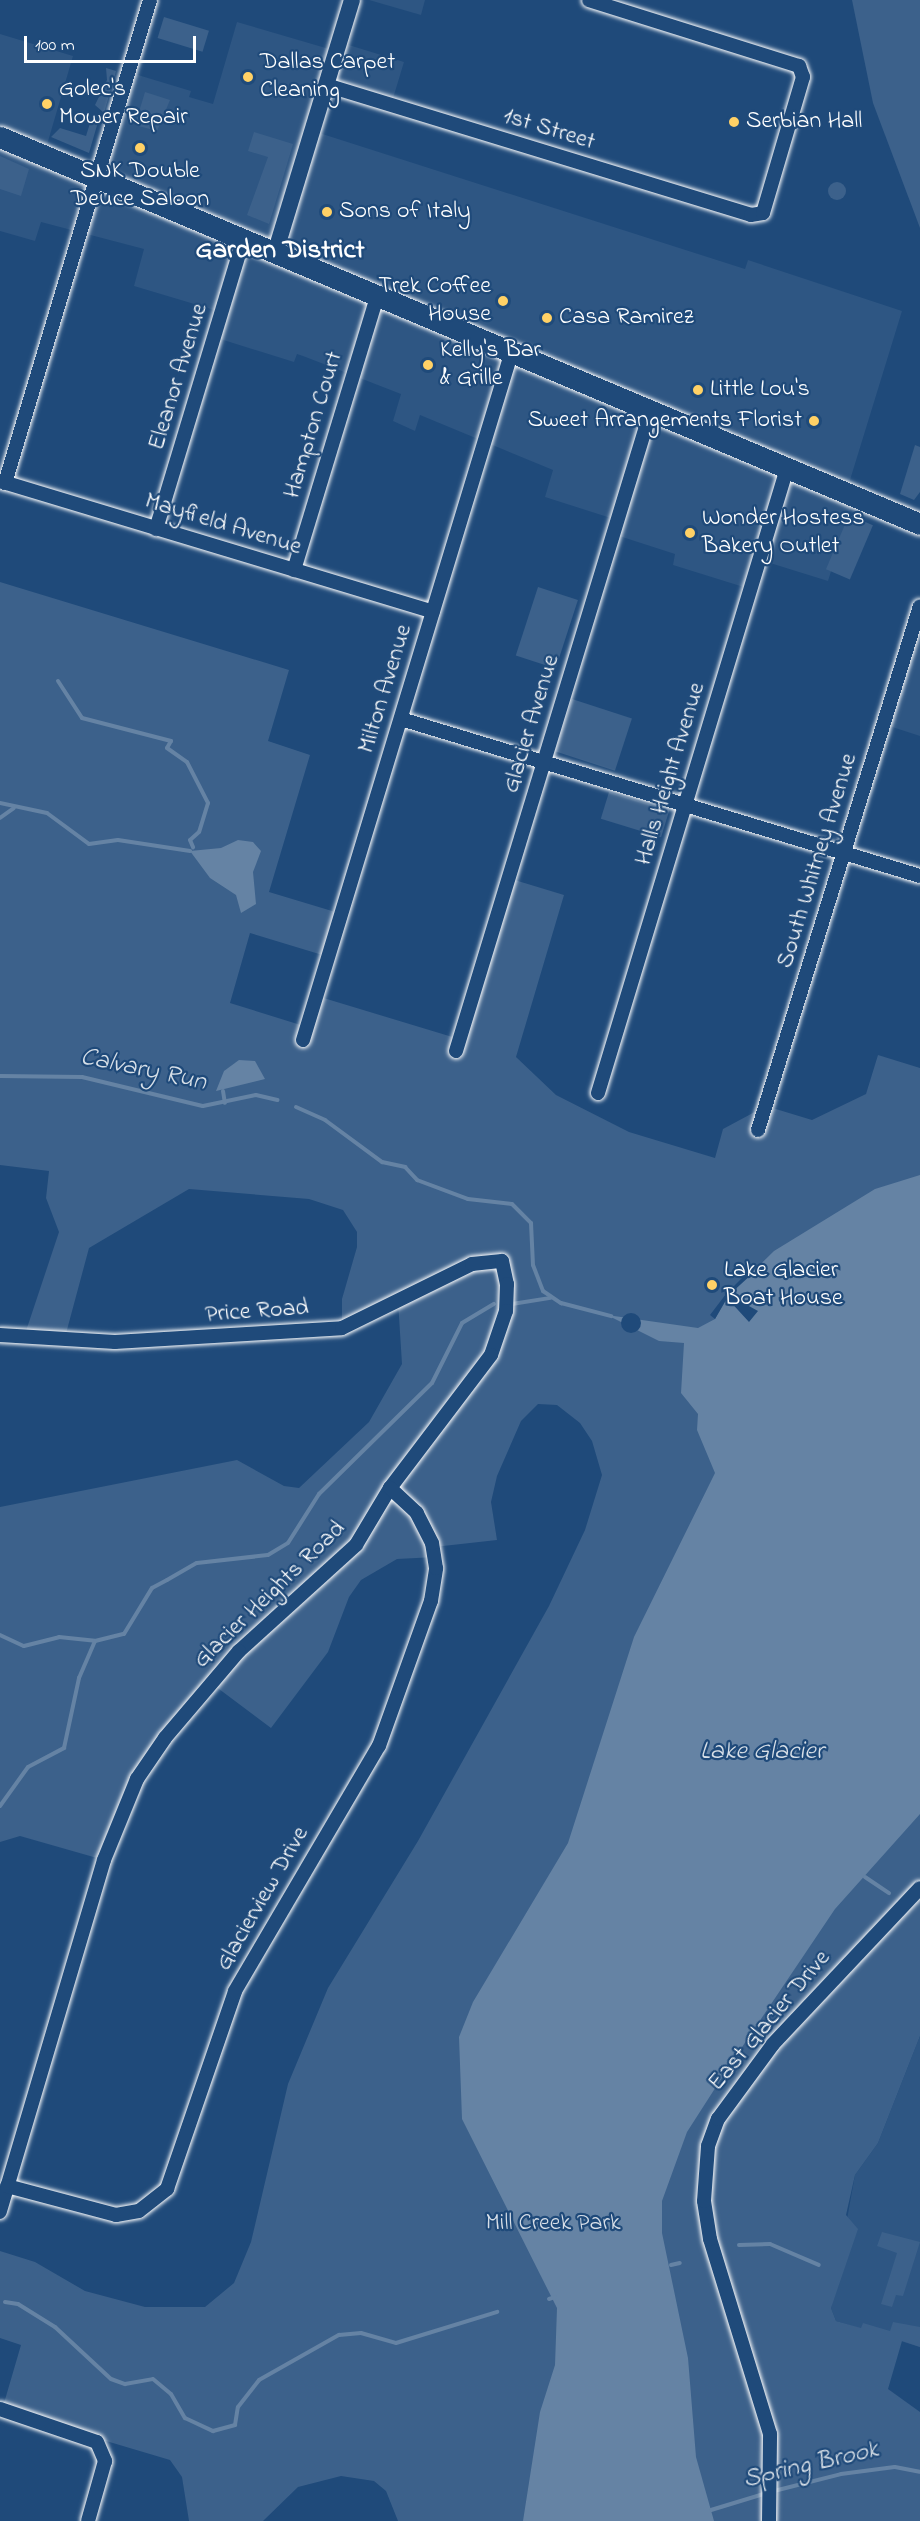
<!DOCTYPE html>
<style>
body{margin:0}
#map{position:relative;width:920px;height:2521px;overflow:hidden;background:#1f4a7a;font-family:"Indie Flower",sans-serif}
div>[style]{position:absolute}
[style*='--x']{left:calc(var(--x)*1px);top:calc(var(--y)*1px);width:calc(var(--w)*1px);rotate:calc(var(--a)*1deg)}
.built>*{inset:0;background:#2e5683}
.green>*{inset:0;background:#3c618b;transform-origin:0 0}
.round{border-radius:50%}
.water>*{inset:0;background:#6583a4}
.pier>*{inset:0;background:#1f4a7a}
.stream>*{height:4px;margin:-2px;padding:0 2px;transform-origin:2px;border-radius:2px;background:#6583a4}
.roads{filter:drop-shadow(0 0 2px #fff) drop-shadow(0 0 2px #fff)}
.minor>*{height:14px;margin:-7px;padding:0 7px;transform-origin:7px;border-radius:7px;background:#1f4a7a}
.tertiary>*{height:16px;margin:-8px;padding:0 8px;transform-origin:8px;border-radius:8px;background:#1f4a7a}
.primary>*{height:21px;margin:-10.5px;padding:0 10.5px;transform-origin:10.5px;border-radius:10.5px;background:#1f4a7a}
.dots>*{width:16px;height:16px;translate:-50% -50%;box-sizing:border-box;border:3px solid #1f4a7a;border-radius:50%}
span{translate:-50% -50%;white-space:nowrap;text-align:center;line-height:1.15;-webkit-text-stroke:4.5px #1f4a7a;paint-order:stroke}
.poi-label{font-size:24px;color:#fff}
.left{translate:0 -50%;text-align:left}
.right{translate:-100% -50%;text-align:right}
.street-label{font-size:24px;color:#fff}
.park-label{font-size:24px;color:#d8dfe8}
.water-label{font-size:26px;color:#d8e0e8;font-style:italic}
.quarter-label{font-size:27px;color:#fff;font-weight:700}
.scale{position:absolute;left:24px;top:36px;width:172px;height:27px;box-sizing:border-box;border:3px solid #fff;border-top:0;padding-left:8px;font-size:18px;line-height:21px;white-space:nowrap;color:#fff;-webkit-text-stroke:4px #1f4a7a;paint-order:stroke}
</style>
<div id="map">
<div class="built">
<i style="clip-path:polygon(369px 0,425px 0,421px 15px)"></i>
<i style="clip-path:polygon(237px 22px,336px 51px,339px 42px,404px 62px,391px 105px,326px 85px,313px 131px,745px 269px,748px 260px,902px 311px,846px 493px,854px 497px,828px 581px,760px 560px,750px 589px,673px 565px,675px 554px,613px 534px,617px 520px,545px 497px,553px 470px,420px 415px,415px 431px,393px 421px,401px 394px,303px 356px,297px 354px,294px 362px,214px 337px,221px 312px,134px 286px,144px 249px,41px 222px,35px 241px,0 231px,0 34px,73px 56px,44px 155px,96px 176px,128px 72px,191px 91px,189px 97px,213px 104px)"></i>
<i style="clip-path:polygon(920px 606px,920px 736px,883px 724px)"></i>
<i style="clip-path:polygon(920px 2036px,920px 2347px,836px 2321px,831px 2308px,855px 2175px,878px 2143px)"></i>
</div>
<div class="green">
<i style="clip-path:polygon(852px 0,920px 0,920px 228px,873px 103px)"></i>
<i style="left:164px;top:17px;width:47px;height:22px;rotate:17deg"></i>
<i style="clip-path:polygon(106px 68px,116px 71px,104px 113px,95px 105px,107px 80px)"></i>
<i style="clip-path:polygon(145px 92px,170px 100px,157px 131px,135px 125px)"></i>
<i style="clip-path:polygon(91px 120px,98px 122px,89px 153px,51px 137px,60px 128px,86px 136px)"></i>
<i style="clip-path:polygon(254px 132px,293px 144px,269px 224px,247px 215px,268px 157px,248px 151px)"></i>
<i style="clip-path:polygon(0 156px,29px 169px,21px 196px,0 189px)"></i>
<i class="round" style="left:828px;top:182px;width:18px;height:18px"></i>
<i style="clip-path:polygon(915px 445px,920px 447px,920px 492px,914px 500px,900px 494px)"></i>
<i style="left:849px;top:515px;width:26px;height:59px;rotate:23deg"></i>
<i style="clip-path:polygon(0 582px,289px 670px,268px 741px,310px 755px,269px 892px,342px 914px,329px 957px,250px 933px,230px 1003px,307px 1027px,317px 996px,459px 1039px,508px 878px,564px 895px,516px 1057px,556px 1095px,629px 1132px,715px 1158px,723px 1129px,766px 1106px,812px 1120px,866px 1094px,878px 1055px,920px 1068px,920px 2036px,878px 2143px,855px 2175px,846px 2215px,858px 2229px,831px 2308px,836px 2321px,861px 2328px,863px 2323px,890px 2331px,893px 2322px,920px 2327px,920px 2347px,902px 2341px,888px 2389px,920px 2412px,920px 2521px,398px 2521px,386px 2491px,374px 2481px,341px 2476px,298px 2487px,263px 2521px,189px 2521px,182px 2477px,170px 2460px,2px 2410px,21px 2345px,0 2338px,0 2251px,35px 2262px,85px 2291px,145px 2307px,205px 2307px,234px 2283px,251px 2242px,288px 2084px,328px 1988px,418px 1841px,549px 1606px,585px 1530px,602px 1475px,592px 1441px,580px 1423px,557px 1405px,538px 1404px,521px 1421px,497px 1476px,491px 1502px,497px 1540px,434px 1547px,436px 1557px,397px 1559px,361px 1580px,349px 1597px,328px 1652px,271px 1728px,211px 1683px,165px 1738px,104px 1860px,20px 1836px,0 1842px,0 1507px,237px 1460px,284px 1486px,299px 1488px,369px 1422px,402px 1364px,398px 1301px,342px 1328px,342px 1299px,357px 1247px,357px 1232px,343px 1210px,309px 1199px,189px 1189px,89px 1248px,64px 1341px,24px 1337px,59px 1232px,46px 1198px,49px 1171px,0 1165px)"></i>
<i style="left:538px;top:587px;width:42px;height:72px;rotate:18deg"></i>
<i style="left:572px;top:699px;width:63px;height:55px;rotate:18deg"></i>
<i style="left:609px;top:792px;width:63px;height:28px;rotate:17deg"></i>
<i style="clip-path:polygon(882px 2232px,920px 2242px,903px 2296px,896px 2295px,892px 2307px,881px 2304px,897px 2253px,877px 2246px)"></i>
</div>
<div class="water">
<i style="clip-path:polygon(238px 840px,253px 842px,261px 851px,253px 872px,256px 904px,241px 913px,236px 895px,210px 878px,190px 851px,221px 848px)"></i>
<i style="clip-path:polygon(239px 1060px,255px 1061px,265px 1079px,216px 1091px,224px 1071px)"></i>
<i style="clip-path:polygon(920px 1175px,920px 1814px,835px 1909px,730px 2065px,687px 2132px,662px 2201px,662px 2233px,688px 2358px,696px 2457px,714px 2521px,523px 2521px,540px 2412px,555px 2365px,557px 2308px,462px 2119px,459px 2037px,473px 2002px,568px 1843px,634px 1637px,715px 1473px,697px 1430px,698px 1414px,681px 1393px,684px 1343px,659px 1341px,607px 1315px,698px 1328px,715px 1319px,729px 1295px,774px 1251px,875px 1189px)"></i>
</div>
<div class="pier">
<i style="clip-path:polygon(755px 1265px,752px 1274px,729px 1295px,758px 1311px,749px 1322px,727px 1298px,715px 1319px,710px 1315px,726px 1294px)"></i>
<i class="round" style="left:621px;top:1313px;width:20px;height:20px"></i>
</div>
<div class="stream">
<i style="--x:58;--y:681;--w:44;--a:57"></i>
<i style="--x:82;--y:718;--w:92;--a:14.5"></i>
<i style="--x:171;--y:741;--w:8;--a:120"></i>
<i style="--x:167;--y:748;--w:24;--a:35"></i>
<i style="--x:187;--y:762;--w:46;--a:62.9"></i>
<i style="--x:208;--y:803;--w:30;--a:107"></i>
<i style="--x:199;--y:832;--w:12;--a:138"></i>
<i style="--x:190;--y:840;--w:8;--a:67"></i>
<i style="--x:0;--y:803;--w:48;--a:12"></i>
<i style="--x:47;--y:813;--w:52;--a:36.4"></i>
<i style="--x:89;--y:844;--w:29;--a:-8"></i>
<i style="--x:118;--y:840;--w:73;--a:8.7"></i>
<i style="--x:0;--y:818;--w:17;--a:-36"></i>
<i style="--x:0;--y:1076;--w:82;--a:0.7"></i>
<i style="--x:82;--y:1077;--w:124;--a:13.5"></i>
<i style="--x:203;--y:1106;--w:54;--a:-11.7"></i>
<i style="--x:256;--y:1095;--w:22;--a:13"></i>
<i style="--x:223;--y:1091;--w:12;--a:81"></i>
<i style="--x:296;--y:1107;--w:32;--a:24"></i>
<i style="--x:325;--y:1120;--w:71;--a:36.4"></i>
<i style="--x:382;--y:1162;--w:24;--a:12"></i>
<i style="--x:405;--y:1167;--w:18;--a:47"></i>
<i style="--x:417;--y:1180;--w:54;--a:20.4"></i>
<i style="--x:468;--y:1199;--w:44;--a:6.5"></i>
<i style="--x:512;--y:1204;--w:27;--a:45"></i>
<i style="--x:531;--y:1223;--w:42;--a:87.3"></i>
<i style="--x:533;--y:1265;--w:28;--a:69"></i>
<i style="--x:543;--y:1291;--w:22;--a:34"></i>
<i style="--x:561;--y:1303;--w:52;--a:14.6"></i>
<i style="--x:512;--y:1304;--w:39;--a:-9"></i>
<i style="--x:0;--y:1635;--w:26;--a:25"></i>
<i style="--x:24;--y:1646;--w:36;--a:-14"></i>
<i style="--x:59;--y:1637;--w:36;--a:6"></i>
<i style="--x:95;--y:1641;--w:30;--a:-14"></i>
<i style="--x:124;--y:1634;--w:54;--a:-58.7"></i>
<i style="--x:152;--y:1588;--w:17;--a:-28"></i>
<i style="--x:167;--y:1580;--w:34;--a:-30"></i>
<i style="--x:197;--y:1563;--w:71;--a:-6.4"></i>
<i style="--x:268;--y:1555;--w:23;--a:-31"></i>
<i style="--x:288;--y:1543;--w:58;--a:-57.7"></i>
<i style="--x:319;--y:1494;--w:158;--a:-44.5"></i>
<i style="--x:432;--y:1383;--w:67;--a:-63.4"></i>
<i style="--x:462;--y:1323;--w:37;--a:-31"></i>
<i style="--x:0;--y:1806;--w:48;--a:-54.3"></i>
<i style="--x:28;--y:1767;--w:41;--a:-27.8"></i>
<i style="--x:64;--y:1748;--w:72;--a:-77.9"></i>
<i style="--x:79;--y:1678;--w:40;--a:-66.6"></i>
<i style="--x:865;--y:1877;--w:29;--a:34"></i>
<i style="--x:739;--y:2245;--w:31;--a:-2"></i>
<i style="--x:770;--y:2244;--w:53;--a:23.2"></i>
<i style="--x:671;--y:2265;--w:9;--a:-13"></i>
<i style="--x:549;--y:2299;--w:6;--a:-18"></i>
<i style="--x:5;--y:2302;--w:13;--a:9"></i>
<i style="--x:18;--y:2304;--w:44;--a:31.9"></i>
<i style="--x:55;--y:2327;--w:76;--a:42.9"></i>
<i style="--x:111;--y:2379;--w:15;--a:20"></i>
<i style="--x:125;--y:2384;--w:28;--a:-10"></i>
<i style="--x:153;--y:2379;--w:23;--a:40"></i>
<i style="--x:171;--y:2394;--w:28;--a:60"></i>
<i style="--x:185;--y:2418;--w:31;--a:25"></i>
<i style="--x:213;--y:2431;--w:23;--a:-15"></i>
<i style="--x:235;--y:2425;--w:18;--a:-81"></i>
<i style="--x:238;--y:2407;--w:34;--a:-52"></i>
<i style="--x:259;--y:2380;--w:92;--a:-29.4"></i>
<i style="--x:339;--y:2335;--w:22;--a:-5"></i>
<i style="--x:361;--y:2333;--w:36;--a:16"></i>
<i style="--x:396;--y:2343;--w:106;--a:-17.1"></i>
<i style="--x:774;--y:2491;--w:69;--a:-14.2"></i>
<i style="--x:841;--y:2474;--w:54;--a:-7.4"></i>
<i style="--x:895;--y:2467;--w:25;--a:11"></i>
<i style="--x:711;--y:2510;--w:59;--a:-16.9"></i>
</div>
<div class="roads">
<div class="minor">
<i style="--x:326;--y:85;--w:444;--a:17"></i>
<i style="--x:751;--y:215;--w:12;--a:-9"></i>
<i style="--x:763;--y:213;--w:142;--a:-73.6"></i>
<i style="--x:803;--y:77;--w:12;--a:-110"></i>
<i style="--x:799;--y:66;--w:220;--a:-162.6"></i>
<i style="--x:0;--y:481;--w:452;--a:16.8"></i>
<i style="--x:5;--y:483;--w:504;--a:-73.29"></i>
<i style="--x:156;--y:529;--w:305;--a:-73.2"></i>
<i style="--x:294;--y:570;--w:289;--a:-73.1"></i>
<i style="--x:401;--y:719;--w:542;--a:16.83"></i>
<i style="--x:303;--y:1040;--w:720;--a:-73.13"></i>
<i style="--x:456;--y:1051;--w:670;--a:-73.08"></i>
<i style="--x:598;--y:1093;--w:653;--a:-73.17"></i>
<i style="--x:758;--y:1130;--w:548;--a:-72.82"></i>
<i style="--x:0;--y:1335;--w:115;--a:3.5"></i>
<i style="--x:115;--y:1342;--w:227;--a:-3.5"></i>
<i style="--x:342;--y:1328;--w:145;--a:-26.2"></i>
<i style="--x:472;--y:1264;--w:30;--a:-6"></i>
<i style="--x:502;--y:1261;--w:24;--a:78"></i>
<i style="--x:507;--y:1284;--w:27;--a:92"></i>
<i style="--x:506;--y:1311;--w:46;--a:108.8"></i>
<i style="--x:491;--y:1355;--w:167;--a:127.2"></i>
<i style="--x:390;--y:1488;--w:66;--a:120.8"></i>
<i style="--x:356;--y:1545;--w:158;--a:137.8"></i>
<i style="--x:239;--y:1651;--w:114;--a:130.4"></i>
<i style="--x:165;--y:1738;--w:50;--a:124.3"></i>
<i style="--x:137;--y:1779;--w:87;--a:112.2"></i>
<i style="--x:104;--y:1860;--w:367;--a:106.5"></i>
<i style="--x:7;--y:2186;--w:113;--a:14.9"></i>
<i style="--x:116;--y:2215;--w:23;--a:-10"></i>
<i style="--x:139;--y:2211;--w:36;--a:-38"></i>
<i style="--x:167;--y:2189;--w:209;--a:-71"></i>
<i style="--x:235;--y:1991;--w:284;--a:-59.6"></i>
<i style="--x:379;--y:1746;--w:154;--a:-70.3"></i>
<i style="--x:431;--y:1601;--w:33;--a:-81"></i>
<i style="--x:436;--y:1568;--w:25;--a:-99"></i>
<i style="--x:432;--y:1543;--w:34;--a:-117"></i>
<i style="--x:417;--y:1513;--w:37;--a:-137"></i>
<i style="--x:0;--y:2409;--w:102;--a:18.8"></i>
<i style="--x:97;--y:2442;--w:21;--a:67"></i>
<i style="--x:105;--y:2461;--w:62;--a:105.8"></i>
<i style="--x:769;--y:2521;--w:87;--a:-89.3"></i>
<i style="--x:770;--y:2434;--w:204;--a:-107.1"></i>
<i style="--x:710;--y:2239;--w:38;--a:-99"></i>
<i style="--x:704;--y:2201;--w:55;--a:-85.8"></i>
<i style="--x:708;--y:2146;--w:29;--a:-70"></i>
<i style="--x:718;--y:2119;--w:93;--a:-53.7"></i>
<i style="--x:773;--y:2044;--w:214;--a:-46.7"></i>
</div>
<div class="tertiary">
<i style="--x:276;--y:250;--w:261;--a:-73.1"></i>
</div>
<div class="primary">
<i style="--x:0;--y:137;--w:998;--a:22.81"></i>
</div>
</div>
<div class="dots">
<i style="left:248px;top:77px;background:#ffd166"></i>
<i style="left:47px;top:104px;background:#ffd166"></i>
<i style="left:734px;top:122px;background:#ffd166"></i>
<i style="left:140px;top:148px;background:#ffd166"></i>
<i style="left:327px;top:212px;background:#ffd166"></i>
<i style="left:503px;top:301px;background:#ffd166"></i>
<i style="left:547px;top:318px;background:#ffd166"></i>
<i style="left:428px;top:365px;background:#ffd166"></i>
<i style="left:698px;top:390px;background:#ffd166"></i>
<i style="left:814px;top:421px;background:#ffd166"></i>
<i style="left:690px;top:533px;background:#ffd166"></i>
<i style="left:712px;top:1285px;background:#ffd166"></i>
</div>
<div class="poi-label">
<span class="left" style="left:260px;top:77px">Dallas Carpet<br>Cleaning</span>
<span class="left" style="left:59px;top:104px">Golec's<br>Mower Repair</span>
<span class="left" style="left:746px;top:122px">Serbian Hall</span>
<span style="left:140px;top:186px">SNK Double<br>Deuce Saloon</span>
<span class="left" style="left:339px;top:212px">Sons of Italy</span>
<span class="right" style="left:491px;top:301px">Trek Coffee<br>House</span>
<span class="left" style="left:559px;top:318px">Casa Ramirez</span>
<span class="left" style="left:440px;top:365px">Kelly's Bar<br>&amp; Grille</span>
<span class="left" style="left:710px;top:390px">Little Lou's</span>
<span class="right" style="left:802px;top:421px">Sweet Arrangements Florist</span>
<span class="left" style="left:702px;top:533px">Wonder Hostess<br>Bakery Outlet</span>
<span class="left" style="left:724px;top:1285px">Lake Glacier<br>Boat House</span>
</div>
<div class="street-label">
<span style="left:549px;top:130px;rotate:17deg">1st Street</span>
<span style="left:179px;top:377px;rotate:-73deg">Eleanor Avenue</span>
<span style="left:314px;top:425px;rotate:-73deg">Hampton Court</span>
<span style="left:223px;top:525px;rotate:17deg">Mayfield Avenue</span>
<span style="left:386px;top:689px;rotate:-73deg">Milton Avenue</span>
<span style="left:532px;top:724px;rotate:-73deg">Glacier Avenue</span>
<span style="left:671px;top:774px;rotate:-73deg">Halls Height Avenue</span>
<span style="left:818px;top:861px;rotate:-73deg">South Whitney Avenue</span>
<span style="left:257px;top:1312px;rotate:-4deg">Price Road</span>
<span style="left:270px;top:1595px;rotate:-44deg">Glacier Heights Road</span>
<span style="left:263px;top:1899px;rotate:-60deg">Glacierview Drive</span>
<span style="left:770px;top:2021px;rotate:-50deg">East Glacier Drive</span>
</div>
<div class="park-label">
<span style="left:553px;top:2224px">Mill Creek Park</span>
</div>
<div class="water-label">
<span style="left:143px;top:1071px;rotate:12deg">Calvary Run</span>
<span style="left:762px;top:1753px">Lake Glacier</span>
<span style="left:811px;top:2466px;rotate:-13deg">Spring Brook</span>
</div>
<div class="quarter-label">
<span style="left:280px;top:251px">Garden District</span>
</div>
<div class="scale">100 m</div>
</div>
